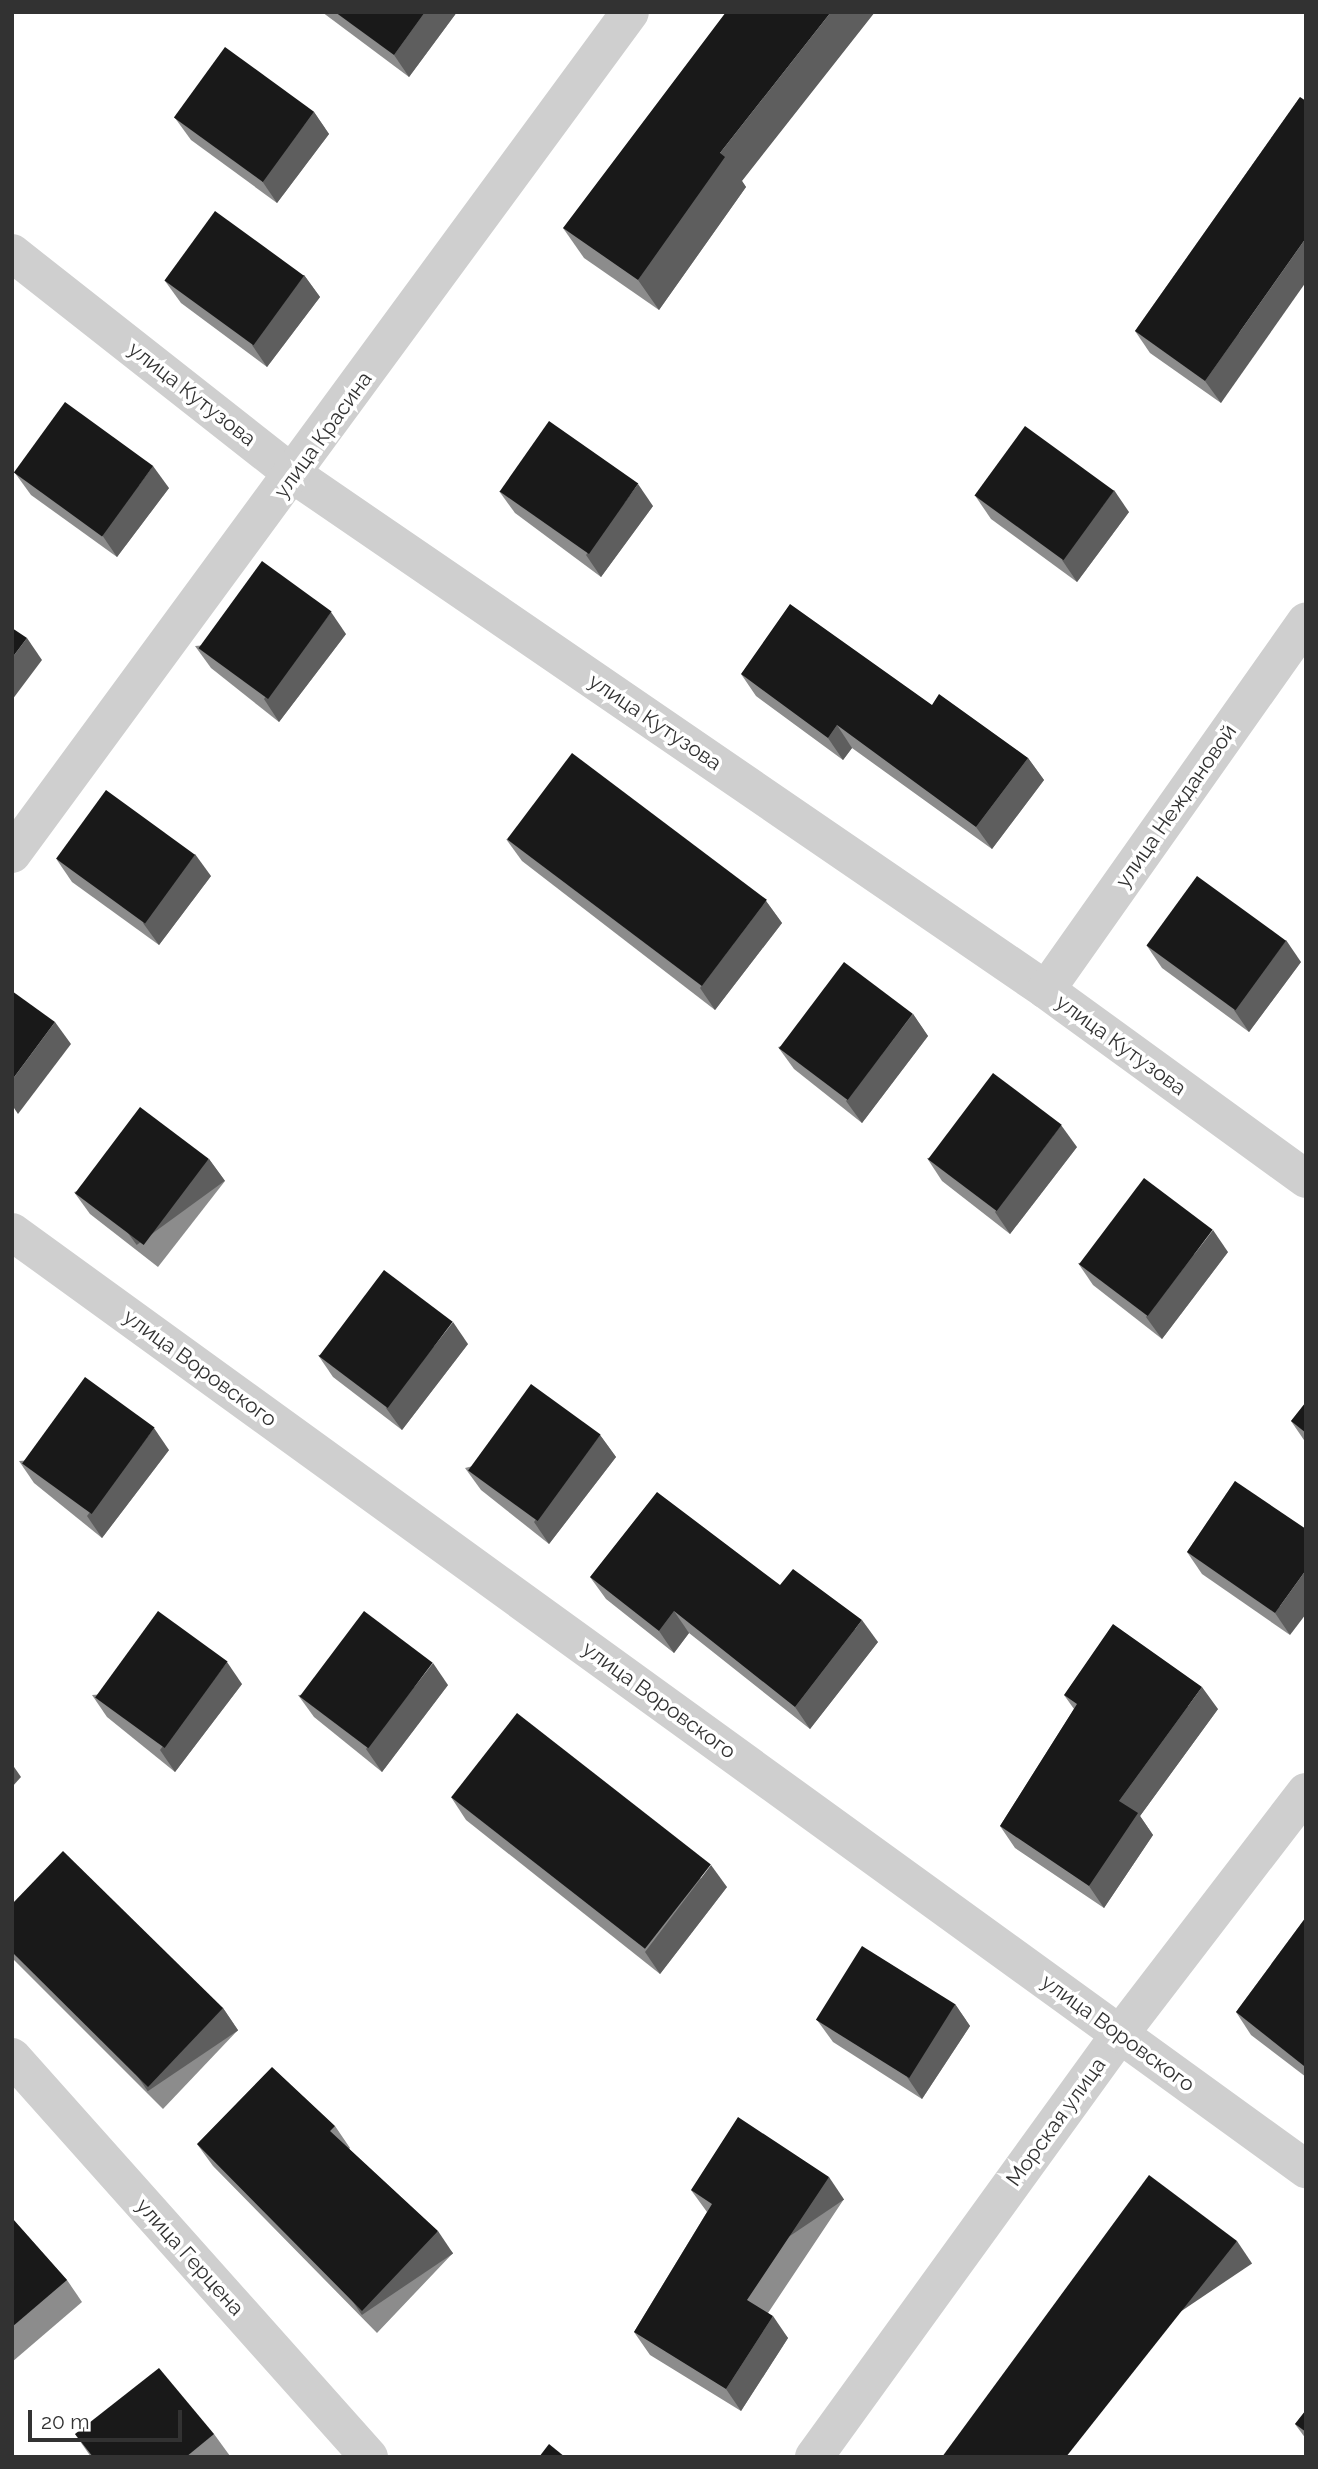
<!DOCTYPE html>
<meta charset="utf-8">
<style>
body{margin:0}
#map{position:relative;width:1318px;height:2469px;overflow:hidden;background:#fff;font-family:Raleway,sans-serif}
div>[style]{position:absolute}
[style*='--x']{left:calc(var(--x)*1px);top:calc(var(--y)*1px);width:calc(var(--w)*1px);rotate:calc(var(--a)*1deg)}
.street>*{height:38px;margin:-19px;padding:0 19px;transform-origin:19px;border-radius:19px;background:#cfcfcf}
.wall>*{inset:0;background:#8c8c8c}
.shaded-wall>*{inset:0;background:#5e5e5e;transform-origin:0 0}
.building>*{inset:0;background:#191919;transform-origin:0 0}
span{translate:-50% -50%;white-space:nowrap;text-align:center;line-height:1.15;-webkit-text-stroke:7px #fff;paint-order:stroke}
.street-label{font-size:21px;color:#323232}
.frame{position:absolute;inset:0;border:14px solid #323232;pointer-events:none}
.scale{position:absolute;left:28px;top:2410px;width:154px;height:32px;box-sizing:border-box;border:4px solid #323232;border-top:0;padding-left:9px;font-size:21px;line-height:24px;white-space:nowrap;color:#323232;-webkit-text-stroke:5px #fff;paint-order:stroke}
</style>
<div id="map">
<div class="street">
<i style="--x:12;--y:253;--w:359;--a:38.2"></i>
<i style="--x:294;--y:475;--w:911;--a:34.4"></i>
<i style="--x:1046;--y:990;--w:321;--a:36"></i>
<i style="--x:12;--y:854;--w:1044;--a:-53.72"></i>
<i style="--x:1046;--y:990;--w:451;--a:-54.8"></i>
<i style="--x:12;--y:1232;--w:1598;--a:35.91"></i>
<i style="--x:12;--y:2057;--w:536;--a:48.25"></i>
<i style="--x:814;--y:2457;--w:522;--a:-54.12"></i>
<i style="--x:1120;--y:2034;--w:305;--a:-52.5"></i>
</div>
<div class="wall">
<i style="clip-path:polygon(322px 12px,457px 12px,409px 77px)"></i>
<i style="clip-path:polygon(1300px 97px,1221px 403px,1150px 353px,1135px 331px)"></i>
<i style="clip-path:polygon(314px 112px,329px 134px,277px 203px,191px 140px,175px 118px)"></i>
<i style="clip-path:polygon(742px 181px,746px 187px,659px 310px,584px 258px,563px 228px)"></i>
<i style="clip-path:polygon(304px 275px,320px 297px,267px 367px,181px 303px,165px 281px)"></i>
<i style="clip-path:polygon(15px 473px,169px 488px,117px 557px,31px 495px)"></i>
<i style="clip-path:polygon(499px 491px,653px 506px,601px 577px,515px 513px)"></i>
<i style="clip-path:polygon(976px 497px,1129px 512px,1077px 582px,991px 519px)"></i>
<i style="clip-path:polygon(346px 634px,279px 722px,211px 668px,195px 646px)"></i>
<i style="clip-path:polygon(741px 674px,932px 705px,1028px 758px,1044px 780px,992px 849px,852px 748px,843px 760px,756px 696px)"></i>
<i style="clip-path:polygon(506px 839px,766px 901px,782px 923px,715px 1010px,522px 861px)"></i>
<i style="clip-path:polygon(57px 860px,211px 876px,159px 945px,72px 882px)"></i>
<i style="clip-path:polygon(1147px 946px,1301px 962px,1249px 1032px,1162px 968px)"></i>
<i style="clip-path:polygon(913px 1014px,928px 1036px,862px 1123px,794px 1069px,778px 1047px)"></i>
<i style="clip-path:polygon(1077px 1147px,1010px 1234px,942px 1181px,927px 1158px)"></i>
<i style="clip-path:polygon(209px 1159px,225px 1181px,158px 1267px,90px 1214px,74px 1192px)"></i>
<i style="clip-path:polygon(1228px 1252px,1162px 1339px,1093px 1285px,1078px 1263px)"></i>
<i style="clip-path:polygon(468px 1344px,402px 1430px,333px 1377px,318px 1355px)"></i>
<i style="clip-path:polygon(1306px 1402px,1306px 1443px,1291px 1421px)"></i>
<i style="clip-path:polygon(600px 1435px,616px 1457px,549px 1544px,481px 1490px,465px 1468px)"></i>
<i style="clip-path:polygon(169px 1450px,102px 1538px,34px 1483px,19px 1461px)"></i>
<i style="clip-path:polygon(1235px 1481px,1290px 1635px,1202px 1574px,1187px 1552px)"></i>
<i style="clip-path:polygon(590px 1577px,780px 1585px,878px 1642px,810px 1729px,689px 1633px,674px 1653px,606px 1599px)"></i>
<i style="clip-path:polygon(242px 1684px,175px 1772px,107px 1717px,92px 1695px)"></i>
<i style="clip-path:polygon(448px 1685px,382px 1772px,314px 1717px,298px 1695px)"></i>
<i style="clip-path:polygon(1064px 1695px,1218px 1709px,1140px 1816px,1153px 1835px,1104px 1908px,1015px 1848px,1000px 1826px,1074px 1709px)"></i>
<i style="clip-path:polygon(451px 1797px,727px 1887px,660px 1974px,466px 1820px)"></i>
<i style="clip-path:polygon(12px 1904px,223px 2008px,238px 2030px,163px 2109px,12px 1958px)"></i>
<i style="clip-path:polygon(1306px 1917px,1306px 2077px,1251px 2035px,1236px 2012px)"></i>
<i style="clip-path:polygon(955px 2004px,970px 2026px,922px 2099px,833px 2042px,817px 2020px)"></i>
<i style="clip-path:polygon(335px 2126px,350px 2148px,349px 2149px,453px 2253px,377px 2333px,213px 2166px,197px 2144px)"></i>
<i style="clip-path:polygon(691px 2190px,844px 2199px,768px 2313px,788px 2338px,741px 2411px,650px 2355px,634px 2332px,707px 2212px)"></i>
<i style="clip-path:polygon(12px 2218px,67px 2280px,82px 2302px,12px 2362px)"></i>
<i style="clip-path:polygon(1306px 2410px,1306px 2439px,1295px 2424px)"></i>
<i style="clip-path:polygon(75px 2434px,214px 2434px,230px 2456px,228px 2457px,91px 2457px)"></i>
</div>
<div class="shaded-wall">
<i style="clip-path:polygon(425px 12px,457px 12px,409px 77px,394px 55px)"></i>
<i style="clip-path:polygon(831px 12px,875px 12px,742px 181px,746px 187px,659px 310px,638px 280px,720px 153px)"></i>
<i style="clip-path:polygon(314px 112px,329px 134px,277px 203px,262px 181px)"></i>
<i style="clip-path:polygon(1306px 238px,1306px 282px,1221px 403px,1205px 381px)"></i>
<i style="clip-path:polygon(304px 275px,320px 297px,267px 367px,252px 345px)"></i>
<i style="clip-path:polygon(153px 466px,169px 488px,117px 557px,102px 535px)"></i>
<i style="clip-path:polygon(638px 484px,653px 506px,601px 577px,586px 555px)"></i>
<i style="clip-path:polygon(1114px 490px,1129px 512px,1077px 582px,1062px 560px)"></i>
<i style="clip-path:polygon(331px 612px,346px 634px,279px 722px,264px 699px)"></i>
<i style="clip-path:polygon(27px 638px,42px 660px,12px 700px,12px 658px)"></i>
<i style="clip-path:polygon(837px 725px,852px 748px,843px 760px,828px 738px)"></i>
<i style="clip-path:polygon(1028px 758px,1044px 780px,992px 849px,976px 827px)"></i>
<i style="clip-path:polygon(195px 854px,211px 876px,159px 945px,143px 923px)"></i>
<i style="clip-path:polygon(766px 901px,782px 923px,715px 1010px,700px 988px)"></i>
<i style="clip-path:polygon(1286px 940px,1301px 962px,1249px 1032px,1234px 1010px)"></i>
<i style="clip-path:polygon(913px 1014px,928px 1036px,862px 1123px,846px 1101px)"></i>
<i style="clip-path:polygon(55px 1022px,71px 1044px,18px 1114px,12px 1105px,12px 1080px)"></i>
<i style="clip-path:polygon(1061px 1125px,1077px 1147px,1010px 1234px,995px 1212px)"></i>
<i style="left:209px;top:1159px;width:27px;height:109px;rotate:54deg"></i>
<i style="clip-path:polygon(1213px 1230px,1228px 1252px,1162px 1339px,1146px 1317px)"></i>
<i style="clip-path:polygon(453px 1322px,468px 1344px,402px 1430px,386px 1408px)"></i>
<i style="clip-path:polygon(154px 1428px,169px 1450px,102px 1538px,87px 1516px)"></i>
<i style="clip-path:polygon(600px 1435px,616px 1457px,549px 1544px,534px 1522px)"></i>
<i style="clip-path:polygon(1306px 1570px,1306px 1614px,1290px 1635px,1275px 1613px)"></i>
<i style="clip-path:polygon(674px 1611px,689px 1633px,674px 1653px,659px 1631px)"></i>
<i style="clip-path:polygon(862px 1620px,878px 1642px,810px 1729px,795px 1707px)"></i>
<i style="clip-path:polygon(227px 1662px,242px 1684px,175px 1772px,160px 1750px)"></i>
<i style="clip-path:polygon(433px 1663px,448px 1685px,382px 1772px,366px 1749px)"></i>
<i style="clip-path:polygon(1202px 1687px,1218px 1709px,1140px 1816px,1153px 1835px,1104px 1908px,1089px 1886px,1119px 1801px)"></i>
<i style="clip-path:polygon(12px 1764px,21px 1777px,12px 1787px)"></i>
<i style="clip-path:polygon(711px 1865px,727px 1887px,660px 1974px,645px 1952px)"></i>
<i style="clip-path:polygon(955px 2004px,970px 2026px,922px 2099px,907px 2077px)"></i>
<i style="left:223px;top:2008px;width:27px;height:109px;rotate:56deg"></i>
<i style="left:829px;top:2177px;width:27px;height:148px;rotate:56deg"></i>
<i style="left:438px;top:2231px;width:27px;height:110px;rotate:56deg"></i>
<i style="left:1237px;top:2241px;width:27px;height:275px;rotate:56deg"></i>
<i style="clip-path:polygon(773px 2316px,788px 2338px,741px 2411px,726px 2389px)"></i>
</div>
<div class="building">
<i style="clip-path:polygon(335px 12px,425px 12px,394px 55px)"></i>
<i style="clip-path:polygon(726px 12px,831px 12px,720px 153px,725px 157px,638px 280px,563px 228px)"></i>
<i style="left:225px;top:47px;width:110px;height:87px;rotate:36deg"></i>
<i style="clip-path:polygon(1300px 97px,1306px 101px,1306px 238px,1205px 381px,1135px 331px)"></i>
<i style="left:215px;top:211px;width:110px;height:86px;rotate:36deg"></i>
<i style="left:65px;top:402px;width:109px;height:87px;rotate:36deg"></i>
<i style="left:549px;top:421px;width:109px;height:86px;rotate:35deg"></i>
<i style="left:1025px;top:426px;width:110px;height:86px;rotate:36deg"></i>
<i style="left:262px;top:561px;width:86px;height:108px;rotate:36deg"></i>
<i style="clip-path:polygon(790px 604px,932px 705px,939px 694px,1028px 758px,976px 827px,837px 725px,828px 738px,741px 674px)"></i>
<i style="clip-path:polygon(12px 628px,27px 638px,12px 658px)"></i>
<i style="left:572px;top:753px;width:244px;height:108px;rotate:37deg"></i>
<i style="left:106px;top:790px;width:110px;height:85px;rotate:36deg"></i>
<i style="left:1197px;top:876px;width:110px;height:86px;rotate:36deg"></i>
<i style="left:844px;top:962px;width:86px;height:108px;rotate:37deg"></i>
<i style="clip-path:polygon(12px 991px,55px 1022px,12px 1080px)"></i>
<i style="left:993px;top:1073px;width:86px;height:108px;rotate:37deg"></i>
<i style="left:140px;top:1107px;width:86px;height:108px;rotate:37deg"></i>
<i style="left:1144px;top:1178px;width:86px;height:108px;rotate:37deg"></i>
<i style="left:384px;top:1270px;width:86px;height:108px;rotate:37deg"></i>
<i style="left:85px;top:1377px;width:86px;height:107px;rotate:36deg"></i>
<i style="left:531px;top:1384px;width:86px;height:107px;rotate:36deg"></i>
<i style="clip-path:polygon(1306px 1402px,1306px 1433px,1291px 1421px)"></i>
<i style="clip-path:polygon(1235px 1481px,1306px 1529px,1306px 1570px,1275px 1613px,1187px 1552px)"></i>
<i style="clip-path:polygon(657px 1492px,780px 1585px,793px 1569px,862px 1620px,795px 1707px,674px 1611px,659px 1631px,590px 1577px)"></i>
<i style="left:158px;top:1611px;width:86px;height:107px;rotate:36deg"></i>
<i style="left:364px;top:1611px;width:86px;height:107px;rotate:37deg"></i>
<i style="clip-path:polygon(1113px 1624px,1202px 1687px,1119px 1801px,1138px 1813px,1089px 1886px,1000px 1826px,1077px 1704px,1064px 1695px)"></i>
<i style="left:517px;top:1713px;width:246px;height:107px;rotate:38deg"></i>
<i style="clip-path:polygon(63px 1851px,223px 2008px,148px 2087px,12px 1952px,12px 1904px)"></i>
<i style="clip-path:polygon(1306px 1917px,1306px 2063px,1304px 2066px,1236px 2012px)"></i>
<i style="left:862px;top:1946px;width:110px;height:87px;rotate:32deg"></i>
<i style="clip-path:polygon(272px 2067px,335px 2126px,330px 2131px,438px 2231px,362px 2311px,197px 2144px)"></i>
<i style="clip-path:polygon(738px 2117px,829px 2177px,747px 2300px,773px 2316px,726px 2389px,634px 2332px,712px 2204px,691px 2190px)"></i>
<i style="clip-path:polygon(1149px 2175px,1237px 2241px,1066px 2457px,942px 2457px)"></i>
<i style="clip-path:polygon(12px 2218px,67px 2280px,12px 2327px)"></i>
<i style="clip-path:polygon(159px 2368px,214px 2434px,186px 2457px,93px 2457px,75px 2434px)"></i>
<i style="clip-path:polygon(1306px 2410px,1306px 2432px,1295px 2424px)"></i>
<i style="clip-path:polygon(549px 2444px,565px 2457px,539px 2457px)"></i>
</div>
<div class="street-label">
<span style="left:192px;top:394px;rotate:38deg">улица Кутузова</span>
<span style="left:323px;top:435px;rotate:-54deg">улица Красина</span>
<span style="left:655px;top:722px;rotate:34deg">улица Кутузова</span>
<span style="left:1176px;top:806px;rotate:-55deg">улица Неждановой</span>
<span style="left:1121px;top:1045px;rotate:36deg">улица Кутузова</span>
<span style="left:200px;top:1368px;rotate:36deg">улица Воровского</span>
<span style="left:659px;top:1700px;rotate:36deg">улица Воровского</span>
<span style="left:1118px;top:2033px;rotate:36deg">улица Воровского</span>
<span style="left:1056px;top:2122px;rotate:-54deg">Морская улица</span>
<span style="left:190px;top:2257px;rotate:48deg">улица Герцена</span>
</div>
<div class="frame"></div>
<div class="scale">20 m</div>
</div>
